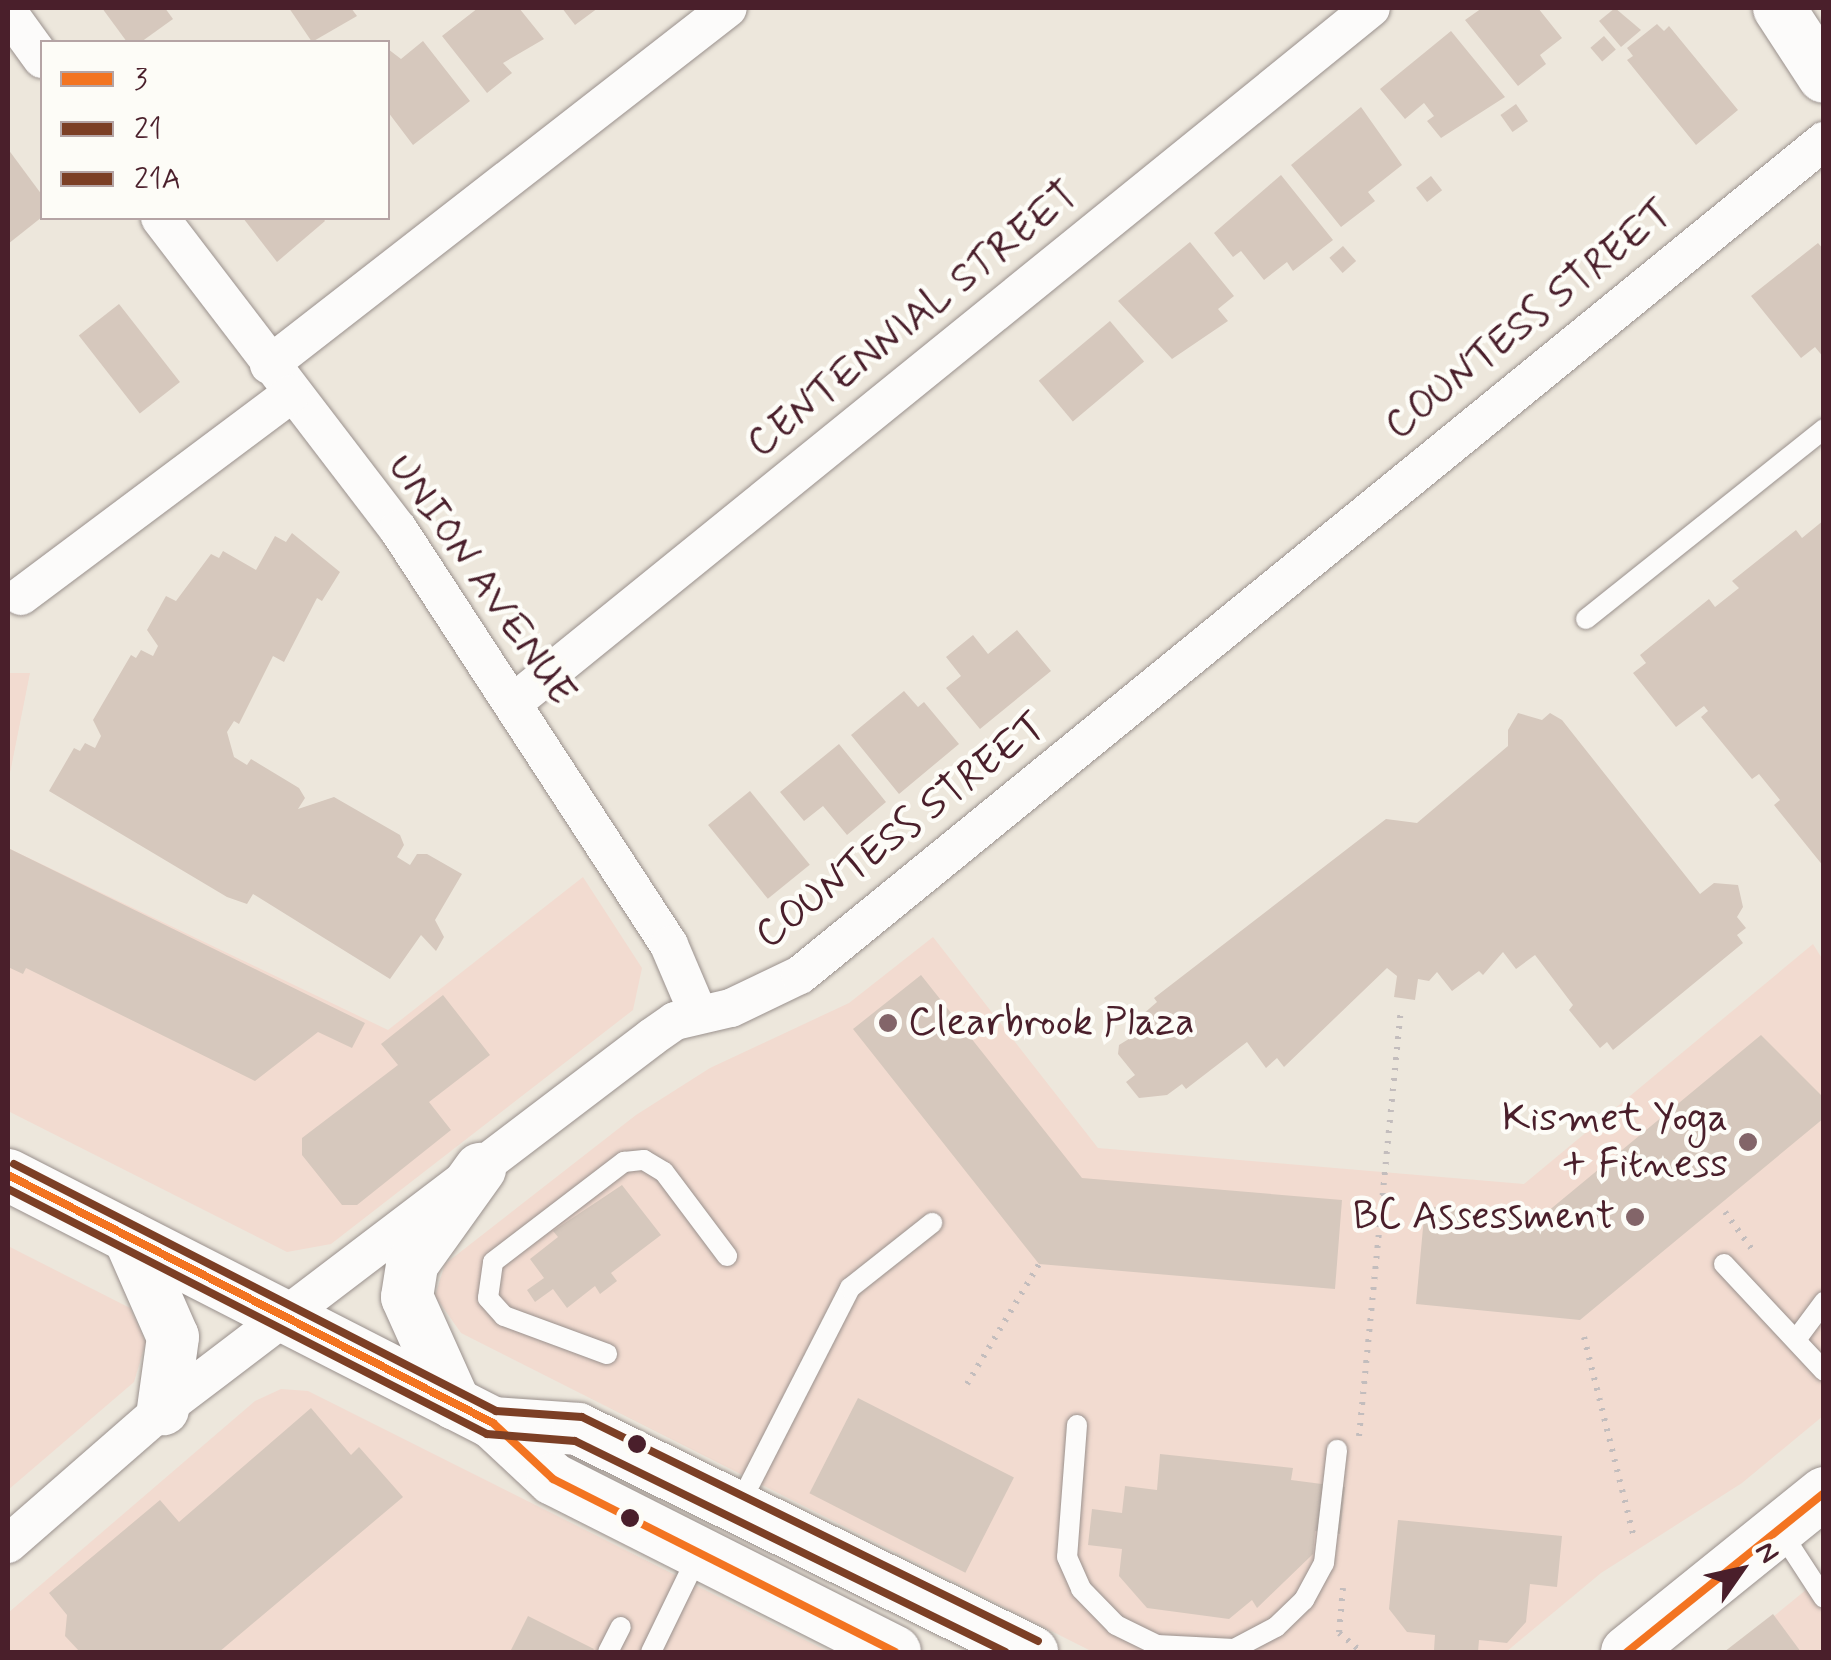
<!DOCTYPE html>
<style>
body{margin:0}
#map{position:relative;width:1831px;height:1660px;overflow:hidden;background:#ede7dc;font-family:Mynerve,sans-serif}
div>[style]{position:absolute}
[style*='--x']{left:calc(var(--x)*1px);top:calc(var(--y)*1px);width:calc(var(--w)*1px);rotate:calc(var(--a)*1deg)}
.built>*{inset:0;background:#f2dbd0}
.building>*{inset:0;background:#d6c8bd;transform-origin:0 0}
.path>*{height:6px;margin-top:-3px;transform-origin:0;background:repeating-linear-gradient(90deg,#c3bdbd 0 2.5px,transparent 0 10.5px)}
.roads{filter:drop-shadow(0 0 2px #9a918d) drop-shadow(0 0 2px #9a918d)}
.lane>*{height:20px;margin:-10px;padding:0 10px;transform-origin:10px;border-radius:10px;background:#fcfbfa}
.street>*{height:38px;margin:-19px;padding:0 19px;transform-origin:19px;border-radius:19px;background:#fcfbfa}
.secondary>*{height:52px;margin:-26px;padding:0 26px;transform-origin:26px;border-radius:26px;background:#fcfbfa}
.bus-1>*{height:8px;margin:-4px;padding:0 4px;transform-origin:4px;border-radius:4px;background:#f37421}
.bus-2>*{height:8px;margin:-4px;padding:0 4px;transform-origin:4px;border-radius:4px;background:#7c3f25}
.bus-3>*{height:8px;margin:-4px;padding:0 4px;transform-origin:4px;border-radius:4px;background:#7c3f25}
.dots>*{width:28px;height:28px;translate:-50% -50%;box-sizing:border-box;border:5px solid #fdfcf7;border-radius:50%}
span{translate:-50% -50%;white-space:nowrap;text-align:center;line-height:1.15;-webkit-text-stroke:9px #fdfcf7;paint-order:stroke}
.street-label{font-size:40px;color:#4a1f2b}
.poi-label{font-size:40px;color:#4a1f2b}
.left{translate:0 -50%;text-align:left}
.right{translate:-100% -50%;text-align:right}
.frame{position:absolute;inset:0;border:10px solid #4a1f2b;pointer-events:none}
.legend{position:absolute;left:40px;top:40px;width:350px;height:180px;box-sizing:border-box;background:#fdfcf7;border:2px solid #b5a4a5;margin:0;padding:12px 18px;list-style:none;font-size:30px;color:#4a1f2b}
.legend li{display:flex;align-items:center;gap:20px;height:50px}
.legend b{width:50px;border:2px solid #b5a4a5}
.north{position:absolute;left:1691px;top:1520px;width:100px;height:100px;-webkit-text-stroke:8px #fdfcf7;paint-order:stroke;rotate:56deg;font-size:28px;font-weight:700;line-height:40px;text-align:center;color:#4a1f2b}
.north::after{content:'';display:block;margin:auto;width:35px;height:45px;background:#4a1f2b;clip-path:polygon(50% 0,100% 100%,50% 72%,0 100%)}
</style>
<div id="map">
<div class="built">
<i style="clip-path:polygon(8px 673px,30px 673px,8px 783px)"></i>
<i style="clip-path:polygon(8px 848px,388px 1030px,583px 877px,642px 968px,633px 1010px,331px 1244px,287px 1252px,8px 1111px)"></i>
<i style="clip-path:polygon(933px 937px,1098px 1148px,1524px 1184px,1813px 944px,1823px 960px,1823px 1416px,1742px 1483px,1601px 1573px,1506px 1652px,1093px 1652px,461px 1333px,435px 1296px,445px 1264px,636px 1115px,710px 1068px,849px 1003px)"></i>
<i style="clip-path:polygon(8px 1246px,130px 1308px,146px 1342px,134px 1382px,8px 1490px)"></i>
<i style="clip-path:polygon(281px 1389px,308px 1391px,829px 1652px,8px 1652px,8px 1613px,255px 1401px)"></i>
<i style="clip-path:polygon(1823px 1576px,1823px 1652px,1730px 1652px)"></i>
</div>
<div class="building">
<i style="clip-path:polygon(102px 8px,165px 8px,173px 19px,141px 42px,127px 42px)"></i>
<i style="clip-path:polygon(289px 8px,351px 8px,357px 16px,312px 42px)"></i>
<i style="clip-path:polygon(478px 8px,519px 8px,544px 39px,503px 63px,512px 73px,487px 93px,442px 36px)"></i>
<i style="clip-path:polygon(562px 8px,598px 8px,575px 25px)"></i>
<i style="clip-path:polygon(1482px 8px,1538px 8px,1562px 38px,1540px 55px,1546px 64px,1518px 86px,1465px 20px)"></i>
<i style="clip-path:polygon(1615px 8px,1641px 30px,1621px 47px,1599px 21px)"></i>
<i style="clip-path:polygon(1657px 24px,1664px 31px,1669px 26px,1738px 110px,1696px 145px,1627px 60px,1633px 56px,1627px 48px)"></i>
<i style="clip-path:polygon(1451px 31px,1505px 97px,1441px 138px,1427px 121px,1434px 116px,1424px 103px,1405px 119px,1380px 89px)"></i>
<i style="left:1604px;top:36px;width:18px;height:18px;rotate:49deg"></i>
<i style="clip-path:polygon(423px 41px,470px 101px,413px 145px,388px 112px,388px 49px,401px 59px)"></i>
<i style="left:1516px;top:104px;width:21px;height:19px;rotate:55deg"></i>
<i style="clip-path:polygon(1361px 107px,1402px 165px,1368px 192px,1375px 201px,1341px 227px,1291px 165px)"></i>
<i style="clip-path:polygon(8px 149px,42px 195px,42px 217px,8px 244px)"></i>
<i style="clip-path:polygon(1281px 175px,1333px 240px,1293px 271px,1287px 262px,1264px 280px,1241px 251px,1233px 257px,1214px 233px)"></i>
<i style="left:1431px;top:176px;width:18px;height:19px;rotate:52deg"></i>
<i style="clip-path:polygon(243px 218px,323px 218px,325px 221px,277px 262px)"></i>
<i style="clip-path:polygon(1190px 242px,1234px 296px,1218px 309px,1228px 321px,1172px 359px,1118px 301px)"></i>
<i style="clip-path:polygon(1818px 243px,1824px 250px,1824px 358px,1815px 347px,1801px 358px,1751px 296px)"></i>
<i style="left:1343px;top:246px;width:20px;height:18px;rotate:49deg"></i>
<i style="left:119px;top:304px;width:99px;height:51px;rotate:52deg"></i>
<i style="left:1110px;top:321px;width:53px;height:93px;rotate:50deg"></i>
<i style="clip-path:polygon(1824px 520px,1824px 867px,1774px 805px,1780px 800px,1759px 774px,1752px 779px,1701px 717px,1708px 711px,1704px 706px,1676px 727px,1633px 673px,1646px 663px,1640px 655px,1709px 599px,1715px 607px,1739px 588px,1732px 581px,1796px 530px,1802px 538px)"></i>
<i style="clip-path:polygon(292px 533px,340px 572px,322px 601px,317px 598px,284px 662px,273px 656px,239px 724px,234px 721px,227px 732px,234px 757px,247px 765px,251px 759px,299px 788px,305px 798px,298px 809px,334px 797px,400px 835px,404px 845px,397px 857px,410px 865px,417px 854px,427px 854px,462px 874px,435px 920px,444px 937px,436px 951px,421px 935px,390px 979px,253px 894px,247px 904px,227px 897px,49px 791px,74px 748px,80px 751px,85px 743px,95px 748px,101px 736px,93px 720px,131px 655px,136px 658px,141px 650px,153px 656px,158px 646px,147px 630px,166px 596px,176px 601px,211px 554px,219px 558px,223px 551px,256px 570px,275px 536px,286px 542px)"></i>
<i style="clip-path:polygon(1017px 630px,1051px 671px,980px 729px,946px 688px,961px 676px,946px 657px,973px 635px,988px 654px)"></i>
<i style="clip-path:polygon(904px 691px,918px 707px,924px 702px,959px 744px,899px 794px,851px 735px)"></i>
<i style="clip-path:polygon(1518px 713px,1542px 720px,1550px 713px,1562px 720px,1700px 894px,1714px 883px,1738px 885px,1743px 907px,1737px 917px,1746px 928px,1737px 935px,1743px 943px,1613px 1050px,1607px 1042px,1600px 1048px,1569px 1010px,1573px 1005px,1535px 955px,1516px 969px,1503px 952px,1483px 975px,1479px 971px,1452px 991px,1437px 972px,1429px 981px,1418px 979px,1415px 1000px,1394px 997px,1397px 976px,1387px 968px,1284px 1067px,1277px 1058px,1266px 1068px,1247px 1042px,1186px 1089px,1182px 1084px,1167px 1095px,1139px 1098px,1126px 1082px,1135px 1075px,1118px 1054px,1119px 1045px,1140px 1032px,1142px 1015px,1157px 1002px,1154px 998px,1386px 819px,1417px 823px,1508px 746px,1508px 730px)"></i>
<i style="clip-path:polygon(839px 744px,886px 802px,847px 835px,823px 806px,804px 821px,780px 792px)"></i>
<i style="left:750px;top:791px;width:95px;height:54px;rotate:51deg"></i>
<i style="clip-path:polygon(8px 848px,365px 1023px,352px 1048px,318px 1032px,255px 1081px,26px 968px,23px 974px,8px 967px)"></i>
<i style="clip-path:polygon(921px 975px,1082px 1178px,1342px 1200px,1335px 1289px,1039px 1264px,853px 1029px)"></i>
<i style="clip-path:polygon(443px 995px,490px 1055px,429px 1102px,451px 1130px,357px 1205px,342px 1205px,302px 1155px,302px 1138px,398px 1065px,381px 1044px)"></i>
<i style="clip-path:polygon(1761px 1035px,1824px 1098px,1824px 1118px,1580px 1320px,1416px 1304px,1425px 1206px,1541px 1217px)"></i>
<i style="clip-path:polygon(622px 1185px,661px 1235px,611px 1273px,617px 1281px,600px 1294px,595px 1286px,567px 1308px,553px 1289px,535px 1302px,527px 1290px,544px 1278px,530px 1259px,558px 1237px,553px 1231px)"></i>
<i style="left:858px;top:1398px;width:175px;height:107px;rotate:27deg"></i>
<i style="clip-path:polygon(311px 1408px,351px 1455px,359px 1447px,403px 1497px,219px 1652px,80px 1652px,65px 1636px,67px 1615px,49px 1593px,160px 1500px,179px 1522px)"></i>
<i style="clip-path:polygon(1160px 1454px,1293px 1468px,1291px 1480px,1345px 1487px,1340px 1534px,1315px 1531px,1313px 1554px,1257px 1608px,1252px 1600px,1229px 1619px,1147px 1608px,1119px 1576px,1122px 1549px,1088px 1545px,1092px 1509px,1122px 1513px,1125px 1486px,1157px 1490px)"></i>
<i style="clip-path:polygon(1398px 1520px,1562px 1536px,1557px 1587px,1530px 1584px,1526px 1622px,1507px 1643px,1479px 1640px,1478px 1652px,1434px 1650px,1435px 1635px,1407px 1632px,1389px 1609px)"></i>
<i style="clip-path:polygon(1773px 1614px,1801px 1652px,1724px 1652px)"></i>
<i style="clip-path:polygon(528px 1616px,594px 1649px,592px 1652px,510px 1652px)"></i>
</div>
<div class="path">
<i style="--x:1725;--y:1212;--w:49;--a:54.1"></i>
<i style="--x:1584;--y:1337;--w:207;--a:76"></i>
<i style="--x:967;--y:1384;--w:140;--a:-59"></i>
<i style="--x:1359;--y:1436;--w:423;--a:-84.4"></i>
<i style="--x:1343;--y:1588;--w:45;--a:95.1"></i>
<i style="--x:1339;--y:1633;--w:30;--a:40"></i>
</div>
<div class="roads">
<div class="lane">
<i style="--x:1586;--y:619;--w:305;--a:-38.6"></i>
<i style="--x:1724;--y:1264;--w:146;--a:46.9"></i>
<i style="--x:1798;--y:1337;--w:44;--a:-53.4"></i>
<i style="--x:607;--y:1354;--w:110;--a:-159.7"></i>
<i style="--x:504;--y:1316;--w:24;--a:-132"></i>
<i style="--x:488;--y:1298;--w:36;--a:-82"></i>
<i style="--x:493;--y:1262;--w:165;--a:-37.4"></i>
<i style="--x:624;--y:1162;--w:20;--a:-6"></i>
<i style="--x:644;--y:1160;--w:23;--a:31"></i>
<i style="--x:664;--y:1172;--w:105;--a:53.1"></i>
<i style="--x:1077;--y:1425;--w:132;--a:94.3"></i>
<i style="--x:1067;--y:1557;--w:35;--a:66"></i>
<i style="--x:1081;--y:1589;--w:50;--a:45.8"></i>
<i style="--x:1116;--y:1625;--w:46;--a:26"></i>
<i style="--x:1157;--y:1645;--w:77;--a:3"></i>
<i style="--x:1234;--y:1649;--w:47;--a:-27.6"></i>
<i style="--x:1276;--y:1627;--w:39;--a:-44"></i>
<i style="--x:1304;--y:1600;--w:42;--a:-61.6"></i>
<i style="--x:1324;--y:1563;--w:114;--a:-83.4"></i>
<i style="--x:739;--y:1505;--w:244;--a:-62.9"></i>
<i style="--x:850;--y:1288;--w:105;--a:-38.4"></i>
<i style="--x:1779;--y:1529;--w:82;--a:56.9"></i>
<i style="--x:608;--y:1652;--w:28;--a:-63"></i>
<i style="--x:651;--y:1652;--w:108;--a:-64.1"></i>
</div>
<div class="street">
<i style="--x:8;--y:12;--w:58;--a:54.1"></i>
<i style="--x:160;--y:218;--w:392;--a:52.6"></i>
<i style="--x:398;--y:529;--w:496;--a:56.9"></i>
<i style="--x:669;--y:945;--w:74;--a:66.9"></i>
<i style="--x:269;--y:365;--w:581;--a:-37.87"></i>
<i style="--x:21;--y:596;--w:337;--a:-36.8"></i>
<i style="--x:513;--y:703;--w:1104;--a:-39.01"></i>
<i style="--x:8;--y:1544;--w:206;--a:-41.1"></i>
<i style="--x:163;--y:1409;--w:614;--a:-37.26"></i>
<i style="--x:652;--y:1037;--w:28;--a:-35"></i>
<i style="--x:675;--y:1021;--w:57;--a:-13.1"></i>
<i style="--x:731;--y:1008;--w:76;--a:-25.6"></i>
<i style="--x:800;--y:975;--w:1321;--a:-39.16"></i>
</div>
<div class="secondary">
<i style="--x:1779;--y:8;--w:82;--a:56.9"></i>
<i style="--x:8;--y:1175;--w:545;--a:27.08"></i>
<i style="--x:493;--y:1423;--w:82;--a:43"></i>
<i style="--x:553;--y:1479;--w:383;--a:26.8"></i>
<i style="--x:129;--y:1237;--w:109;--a:66.3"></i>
<i style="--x:173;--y:1337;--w:73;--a:97.9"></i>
<i style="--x:455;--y:1404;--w:117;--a:-114.2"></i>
<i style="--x:407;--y:1297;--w:33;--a:-81"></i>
<i style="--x:412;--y:1264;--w:117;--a:-54.4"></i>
<i style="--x:493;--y:1423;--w:85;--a:4"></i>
<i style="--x:578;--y:1429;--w:506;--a:26.16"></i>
<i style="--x:1627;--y:1652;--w:253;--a:-38.9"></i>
</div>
</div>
<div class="bus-1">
<i style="--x:8;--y:1175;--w:545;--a:27.08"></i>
<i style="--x:493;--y:1423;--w:82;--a:43"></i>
<i style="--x:553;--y:1479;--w:383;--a:26.8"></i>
<i style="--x:1627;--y:1652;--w:253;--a:-38.9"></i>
</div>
<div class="bus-2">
<i style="--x:8;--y:1189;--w:538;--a:27.09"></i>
<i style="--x:487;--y:1434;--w:88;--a:4.5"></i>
<i style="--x:575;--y:1441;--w:479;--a:26.1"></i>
</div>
<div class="bus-3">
<i style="--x:14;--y:1164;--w:542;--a:27.13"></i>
<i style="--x:496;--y:1411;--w:86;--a:4"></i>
<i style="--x:582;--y:1417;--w:508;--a:26.16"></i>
</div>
<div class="dots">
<i style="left:888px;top:1023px;background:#836569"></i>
<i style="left:1748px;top:1142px;background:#836569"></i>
<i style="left:1635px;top:1217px;background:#836569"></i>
<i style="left:637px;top:1444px;background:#4a1f2b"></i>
<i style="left:630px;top:1518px;background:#4a1f2b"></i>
</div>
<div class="street-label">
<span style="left:913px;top:320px;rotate:-39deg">CENTENNIAL STREET</span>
<span style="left:1529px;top:320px;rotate:-39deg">COUNTESS STREET</span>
<span style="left:481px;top:580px;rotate:55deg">UNION AVENUE</span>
<span style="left:901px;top:831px;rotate:-38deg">COUNTESS STREET</span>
</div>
<div class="poi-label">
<span class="left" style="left:908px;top:1023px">Clearbrook Plaza</span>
<span class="right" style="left:1728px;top:1142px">Kismet Yoga<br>+ Fitness</span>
<span class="right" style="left:1615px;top:1217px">BC Assessment</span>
</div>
<div class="frame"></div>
<ul class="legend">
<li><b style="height:12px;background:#f37421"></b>3</li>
<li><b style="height:12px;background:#7c3f25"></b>21</li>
<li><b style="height:12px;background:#7c3f25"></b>21A</li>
</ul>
<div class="north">N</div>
</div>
